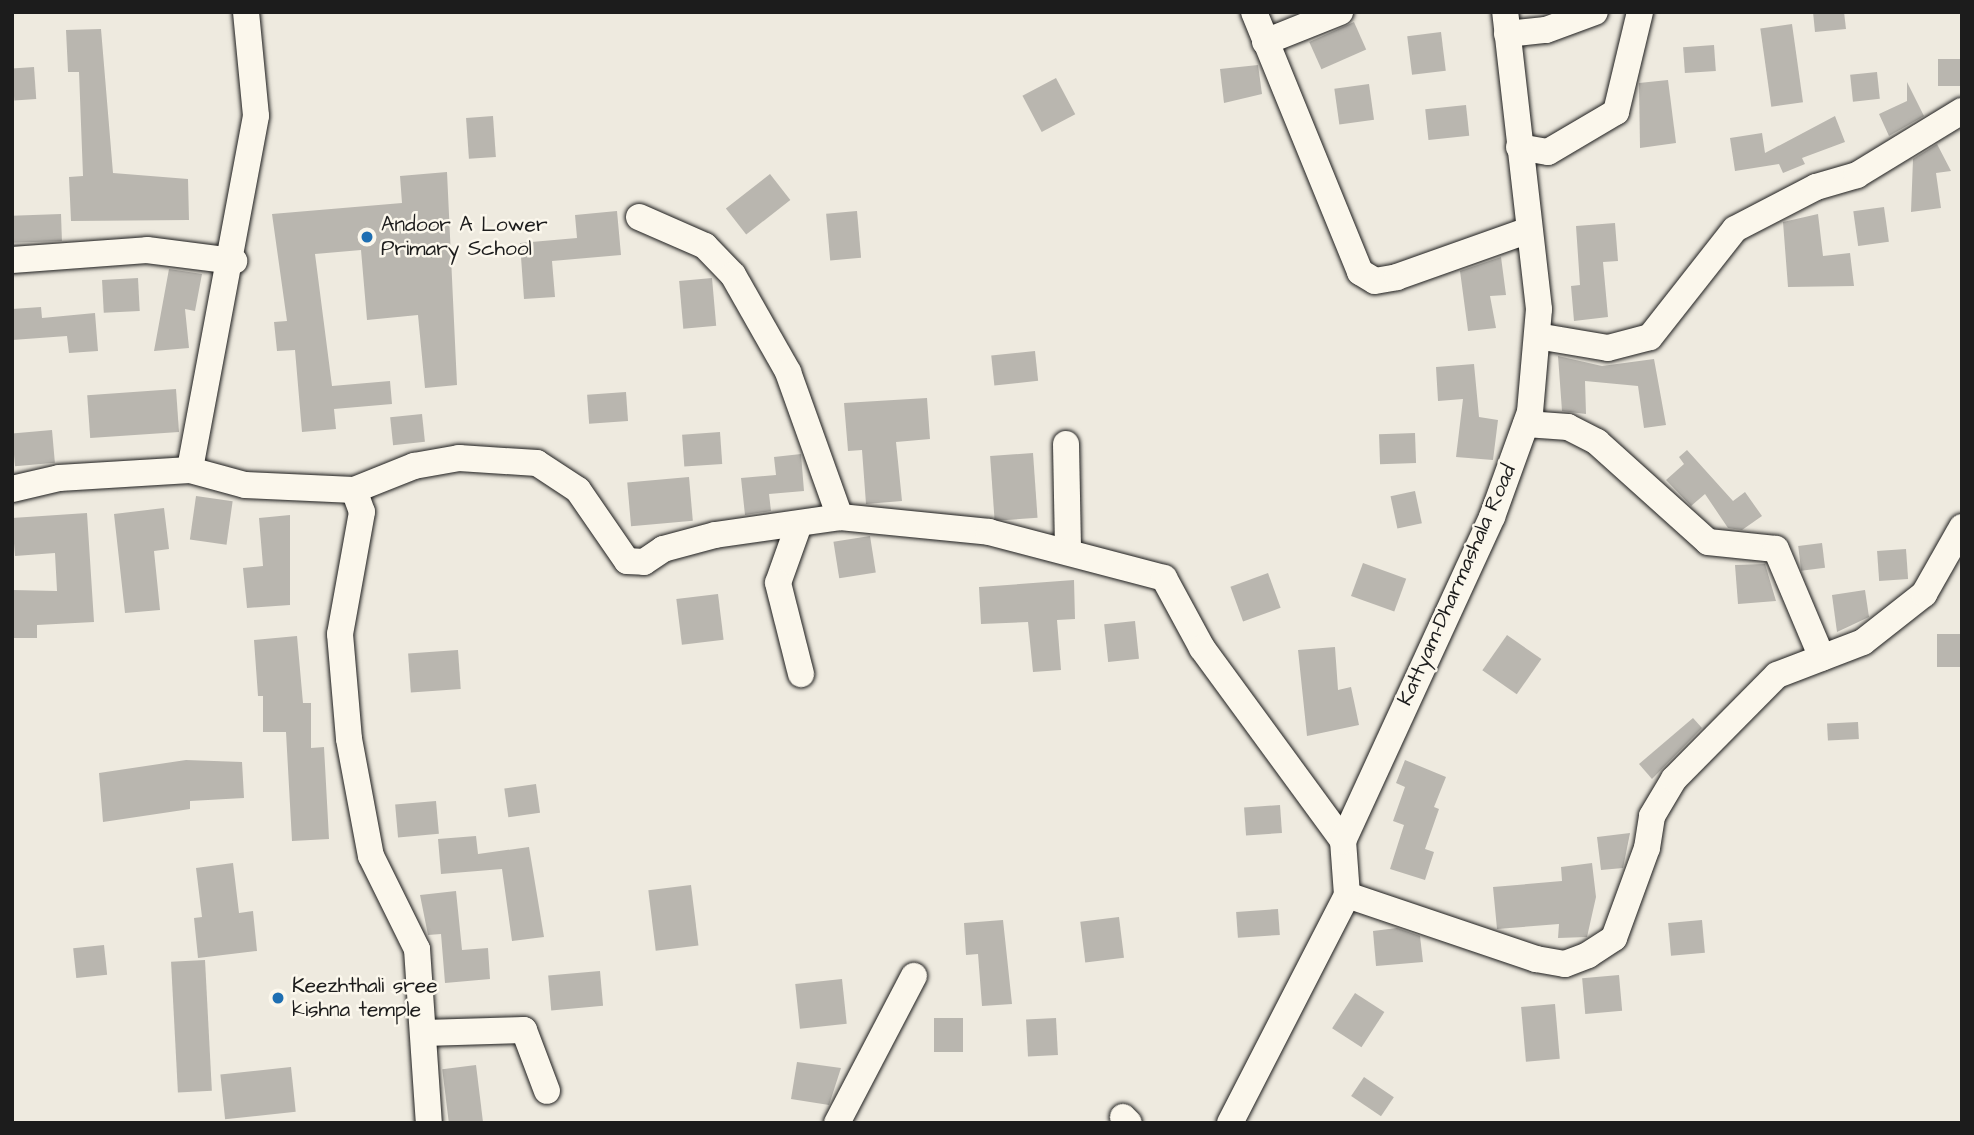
<!DOCTYPE html>
<style>
body{margin:0}
#map{position:relative;width:1974px;height:1135px;overflow:hidden;background:#eeeadf;font-family:"Architects Daughter",sans-serif}
div>[style]{position:absolute}
[style*='--x']{left:calc(var(--x)*1px);top:calc(var(--y)*1px);width:calc(var(--w)*1px);rotate:calc(var(--a)*1deg)}
.building>*{inset:0;background:#b9b6af;transform-origin:0 0}
.roads{filter:drop-shadow(0 0 2px #1c1c1c) drop-shadow(0 0 2px #1c1c1c)}
.minor>*{height:26px;margin:-13px;padding:0 13px;transform-origin:13px;border-radius:13px;background:#fbf7ec}
.dots>*{width:19px;height:19px;translate:-50% -50%;box-sizing:border-box;border:4px solid #fbf7ec;border-radius:50%}
span{translate:-50% -50%;white-space:nowrap;text-align:center;line-height:1.15;-webkit-text-stroke:5px #fbf7ec;paint-order:stroke}
.poi-label{font-size:21px;color:#1c1c1c}
.left{translate:0 -50%;text-align:left}
.street-label{font-size:21px;color:#1c1c1c}
.frame{position:absolute;inset:0;border:14px solid #1c1c1c;pointer-events:none}
</style>
<div id="map">
<div class="building">
<i style="clip-path:polygon(1813px 12px,1844px 12px,1846px 29px,1815px 32px)"></i>
<i style="left:1354px;top:22px;width:30px;height:49px;rotate:66deg"></i>
<i style="left:1792px;top:24px;width:79px;height:32px;rotate:82deg"></i>
<i style="clip-path:polygon(101px 29px,113px 173px,188px 179px,189px 220px,71px 221px,69px 177px,83px 176px,79px 72px,68px 72px,66px 30px)"></i>
<i style="left:1441px;top:32px;width:39px;height:34px;rotate:83deg"></i>
<i style="left:1714px;top:45px;width:26px;height:31px;rotate:86deg"></i>
<i style="left:1962px;top:59px;width:27px;height:24px;rotate:90deg"></i>
<i style="clip-path:polygon(1258px 65px,1262px 94px,1224px 103px,1220px 69px)"></i>
<i style="left:34px;top:67px;width:32px;height:22px;rotate:86deg"></i>
<i style="left:1877px;top:72px;width:27px;height:27px;rotate:84deg"></i>
<i style="left:1056px;top:78px;width:41px;height:38px;rotate:62deg"></i>
<i style="clip-path:polygon(1668px 80px,1676px 143px,1640px 148px,1639px 83px)"></i>
<i style="clip-path:polygon(1907px 82px,1924px 116px,1889px 136px,1879px 114px,1907px 101px)"></i>
<i style="left:1369px;top:84px;width:36px;height:35px;rotate:82deg"></i>
<i style="left:1466px;top:105px;width:31px;height:41px;rotate:84deg"></i>
<i style="left:493px;top:116px;width:41px;height:27px;rotate:86deg"></i>
<i style="clip-path:polygon(1835px 116px,1845px 142px,1802px 158px,1805px 164px,1783px 173px,1779px 164px,1735px 171px,1730px 138px,1762px 133px,1765px 153px)"></i>
<i style="clip-path:polygon(1937px 144px,1951px 171px,1936px 173px,1941px 208px,1911px 212px,1913px 159px)"></i>
<i style="clip-path:polygon(447px 172px,457px 385px,425px 388px,418px 315px,367px 320px,361px 250px,315px 254px,332px 386px,390px 381px,392px 404px,334px 409px,336px 429px,302px 432px,295px 350px,277px 351px,274px 322px,287px 321px,272px 214px,402px 203px,400px 176px)"></i>
<i style="left:770px;top:174px;width:33px;height:56px;rotate:52deg"></i>
<i style="left:1884px;top:207px;width:35px;height:31px;rotate:82deg"></i>
<i style="clip-path:polygon(617px 211px,621px 255px,552px 261px,555px 297px,524px 299px,520px 243px,577px 238px,575px 215px)"></i>
<i style="left:857px;top:211px;width:47px;height:31px;rotate:85deg"></i>
<i style="left:61px;top:214px;width:27px;height:49px;rotate:88deg"></i>
<i style="clip-path:polygon(1818px 214px,1823px 256px,1850px 253px,1854px 286px,1788px 287px,1783px 222px)"></i>
<i style="clip-path:polygon(1615px 223px,1618px 261px,1603px 262px,1608px 317px,1574px 321px,1571px 286px,1580px 285px,1576px 226px)"></i>
<i style="clip-path:polygon(1501px 257px,1506px 295px,1490px 296px,1496px 328px,1468px 331px,1460px 271px)"></i>
<i style="clip-path:polygon(169px 269px,202px 274px,195px 311px,185px 309px,189px 348px,154px 351px)"></i>
<i style="left:138px;top:278px;width:33px;height:36px;rotate:87deg"></i>
<i style="left:712px;top:278px;width:48px;height:33px;rotate:85deg"></i>
<i style="clip-path:polygon(41px 307px,42px 318px,95px 313px,98px 351px,69px 353px,67px 336px,12px 340px,12px 309px)"></i>
<i style="left:1035px;top:351px;width:30px;height:44px;rotate:84deg"></i>
<i style="clip-path:polygon(1558px 356px,1602px 366px,1654px 359px,1666px 425px,1644px 428px,1638px 386px,1585px 381px,1586px 414px,1562px 411px)"></i>
<i style="clip-path:polygon(1474px 364px,1479px 417px,1498px 420px,1493px 460px,1456px 457px,1463px 399px,1438px 401px,1436px 367px)"></i>
<i style="left:176px;top:389px;width:43px;height:89px;rotate:86deg"></i>
<i style="left:626px;top:392px;width:29px;height:39px;rotate:86deg"></i>
<i style="clip-path:polygon(927px 398px,930px 439px,896px 442px,902px 501px,866px 504px,862px 450px,848px 451px,844px 403px)"></i>
<i style="left:422px;top:414px;width:28px;height:32px;rotate:84deg"></i>
<i style="left:52px;top:430px;width:33px;height:40px;rotate:85deg"></i>
<i style="left:720px;top:432px;width:32px;height:38px;rotate:86deg"></i>
<i style="left:1415px;top:433px;width:30px;height:36px;rotate:88deg"></i>
<i style="clip-path:polygon(1687px 450px,1733px 501px,1745px 492px,1762px 516px,1742px 530px,1728px 528px,1705px 494px,1691px 506px,1666px 480px,1684px 464px,1679px 457px)"></i>
<i style="left:1033px;top:453px;width:65px;height:43px;rotate:86deg"></i>
<i style="clip-path:polygon(801px 454px,804px 491px,769px 494px,771px 511px,745px 515px,741px 478px,776px 475px,774px 457px)"></i>
<i style="left:689px;top:477px;width:44px;height:62px;rotate:85deg"></i>
<i style="left:1415px;top:491px;width:33px;height:25px;rotate:78deg"></i>
<i style="left:196px;top:496px;width:37px;height:44px;rotate:8deg"></i>
<i style="clip-path:polygon(164px 508px,169px 549px,154px 551px,160px 610px,125px 613px,114px 514px)"></i>
<i style="clip-path:polygon(87px 513px,94px 622px,37px 625px,37px 638px,12px 638px,12px 590px,57px 591px,55px 553px,15px 556px,12px 518px)"></i>
<i style="clip-path:polygon(290px 515px,290px 605px,247px 608px,243px 568px,263px 566px,259px 518px)"></i>
<i style="left:870px;top:536px;width:37px;height:37px;rotate:81deg"></i>
<i style="left:1822px;top:543px;width:25px;height:24px;rotate:83deg"></i>
<i style="left:1906px;top:549px;width:30px;height:29px;rotate:86deg"></i>
<i style="left:1363px;top:563px;width:46px;height:35px;rotate:20deg"></i>
<i style="clip-path:polygon(1765px 564px,1776px 601px,1738px 604px,1735px 565px)"></i>
<i style="left:1268px;top:573px;width:37px;height:40px;rotate:70deg"></i>
<i style="clip-path:polygon(1074px 580px,1075px 619px,1057px 620px,1061px 670px,1033px 672px,1028px 622px,981px 624px,979px 587px)"></i>
<i style="clip-path:polygon(1865px 590px,1869px 617px,1837px 632px,1832px 595px)"></i>
<i style="left:718px;top:594px;width:46px;height:42px;rotate:83deg"></i>
<i style="left:1135px;top:621px;width:38px;height:31px;rotate:84deg"></i>
<i style="left:1962px;top:634px;width:33px;height:25px;rotate:90deg"></i>
<i style="left:1507px;top:635px;width:42px;height:43px;rotate:35deg"></i>
<i style="clip-path:polygon(297px 636px,303px 703px,311px 703px,311px 748px,324px 747px,329px 839px,292px 841px,286px 732px,263px 732px,263px 696px,258px 696px,254px 640px)"></i>
<i style="clip-path:polygon(1335px 647px,1338px 690px,1351px 687px,1359px 725px,1307px 736px,1298px 650px)"></i>
<i style="left:458px;top:650px;width:39px;height:50px;rotate:86deg"></i>
<i style="clip-path:polygon(1693px 718px,1702px 728px,1652px 779px,1639px 764px)"></i>
<i style="left:1858px;top:722px;width:17px;height:31px;rotate:87deg"></i>
<i style="clip-path:polygon(186px 760px,242px 762px,244px 798px,190px 801px,190px 809px,103px 822px,99px 773px)"></i>
<i style="clip-path:polygon(1405px 760px,1446px 777px,1434px 807px,1439px 809px,1425px 849px,1434px 852px,1425px 880px,1390px 869px,1404px 825px,1393px 821px,1405px 787px,1396px 783px)"></i>
<i style="left:536px;top:784px;width:29px;height:32px;rotate:82deg"></i>
<i style="left:436px;top:801px;width:33px;height:41px;rotate:85deg"></i>
<i style="left:1280px;top:805px;width:28px;height:36px;rotate:86deg"></i>
<i style="clip-path:polygon(1630px 833px,1623px 868px,1601px 870px,1597px 837px)"></i>
<i style="clip-path:polygon(476px 836px,478px 854px,529px 847px,544px 937px,512px 941px,502px 869px,441px 874px,438px 839px)"></i>
<i style="clip-path:polygon(233px 863px,239px 913px,253px 911px,257px 951px,198px 958px,194px 918px,202px 917px,196px 868px)"></i>
<i style="clip-path:polygon(1592px 863px,1596px 897px,1587px 937px,1558px 938px,1559px 924px,1497px 929px,1493px 887px,1562px 881px,1561px 867px)"></i>
<i style="left:691px;top:885px;width:61px;height:43px;rotate:83deg"></i>
<i style="clip-path:polygon(456px 891px,462px 950px,488px 948px,490px 979px,445px 983px,441px 934px,428px 935px,420px 895px)"></i>
<i style="left:1278px;top:909px;width:26px;height:42px;rotate:86deg"></i>
<i style="left:1119px;top:917px;width:41px;height:39px;rotate:83deg"></i>
<i style="clip-path:polygon(1003px 920px,1012px 1004px,982px 1006px,978px 954px,966px 955px,964px 923px)"></i>
<i style="left:1702px;top:920px;width:33px;height:34px;rotate:85deg"></i>
<i style="clip-path:polygon(1397px 928px,1420px 936px,1423px 962px,1376px 966px,1373px 931px)"></i>
<i style="left:104px;top:945px;width:30px;height:31px;rotate:84deg"></i>
<i style="left:205px;top:960px;width:131px;height:34px;rotate:87deg"></i>
<i style="left:600px;top:971px;width:35px;height:52px;rotate:85deg"></i>
<i style="left:1619px;top:975px;width:36px;height:37px;rotate:85deg"></i>
<i style="left:842px;top:979px;width:45px;height:47px;rotate:84deg"></i>
<i style="left:1355px;top:993px;width:35px;height:42px;rotate:33deg"></i>
<i style="left:1555px;top:1004px;width:55px;height:34px;rotate:85deg"></i>
<i style="left:934px;top:1018px;width:29px;height:34px"></i>
<i style="left:1056px;top:1018px;width:37px;height:30px;rotate:87deg"></i>
<i style="clip-path:polygon(797px 1062px,841px 1068px,829px 1105px,791px 1099px)"></i>
<i style="left:476px;top:1065px;width:58px;height:34px;rotate:83deg"></i>
<i style="left:291px;top:1067px;width:45px;height:71px;rotate:84deg"></i>
<i style="left:1364px;top:1077px;width:36px;height:23px;rotate:34deg"></i>
</div>
<div class="roads">
<div class="minor">
<i style="--x:246;--y:12;--w:104;--a:84.5"></i>
<i style="--x:256;--y:116;--w:360;--a:100.6"></i>
<i style="--x:190;--y:470;--w:57;--a:15.3"></i>
<i style="--x:245;--y:485;--w:109;--a:2.6"></i>
<i style="--x:354;--y:490;--w:23;--a:70"></i>
<i style="--x:362;--y:512;--w:124;--a:100.2"></i>
<i style="--x:340;--y:634;--w:105;--a:85.1"></i>
<i style="--x:349;--y:739;--w:119;--a:79.4"></i>
<i style="--x:371;--y:856;--w:104;--a:63.7"></i>
<i style="--x:417;--y:949;--w:174;--a:86.1"></i>
<i style="--x:1254;--y:12;--w:281;--a:67.8"></i>
<i style="--x:1360;--y:272;--w:17;--a:31"></i>
<i style="--x:1375;--y:281;--w:22;--a:-10"></i>
<i style="--x:1397;--y:277;--w:140;--a:-19.6"></i>
<i style="--x:1507;--y:34;--w:39;--a:-6"></i>
<i style="--x:1546;--y:30;--w:52;--a:-20.2"></i>
<i style="--x:1265;--y:42;--w:81;--a:-21.8"></i>
<i style="--x:1519;--y:147;--w:29;--a:10"></i>
<i style="--x:1548;--y:152;--w:79;--a:-30.5"></i>
<i style="--x:1616;--y:112;--w:103;--a:-76.5"></i>
<i style="--x:639;--y:217;--w:72;--a:23.7"></i>
<i style="--x:705;--y:246;--w:40;--a:46"></i>
<i style="--x:733;--y:275;--w:112;--a:60.4"></i>
<i style="--x:788;--y:372;--w:154;--a:70.3"></i>
<i style="--x:12;--y:260;--w:135;--a:-4.2"></i>
<i style="--x:147;--y:250;--w:88;--a:7.2"></i>
<i style="--x:1537;--y:336;--w:72;--a:9.6"></i>
<i style="--x:1608;--y:348;--w:43;--a:-14.7"></i>
<i style="--x:1650;--y:337;--w:137;--a:-51.8"></i>
<i style="--x:1735;--y:229;--w:91;--a:-27.4"></i>
<i style="--x:1816;--y:187;--w:43;--a:-16.3"></i>
<i style="--x:1857;--y:175;--w:123;--a:-31.4"></i>
<i style="--x:1526;--y:424;--w:42;--a:4.1"></i>
<i style="--x:1568;--y:427;--w:33;--a:27"></i>
<i style="--x:1597;--y:442;--w:149;--a:42"></i>
<i style="--x:1708;--y:542;--w:68;--a:5.9"></i>
<i style="--x:1776;--y:549;--w:118;--a:67.1"></i>
<i style="--x:1066;--y:444;--w:108;--a:88.9"></i>
<i style="--x:12;--y:489;--w:48;--a:-13.2"></i>
<i style="--x:59;--y:478;--w:131;--a:-3.5"></i>
<i style="--x:354;--y:490;--w:65;--a:-21.8"></i>
<i style="--x:414;--y:466;--w:46;--a:-10.1"></i>
<i style="--x:459;--y:458;--w:78;--a:3.7"></i>
<i style="--x:537;--y:463;--w:49;--a:33.4"></i>
<i style="--x:578;--y:490;--w:86;--a:55.4"></i>
<i style="--x:627;--y:561;--w:17;--a:3"></i>
<i style="--x:644;--y:562;--w:23;--a:-34"></i>
<i style="--x:663;--y:549;--w:54;--a:-15.1"></i>
<i style="--x:715;--y:535;--w:126;--a:-8.2"></i>
<i style="--x:840;--y:517;--w:150;--a:5.7"></i>
<i style="--x:989;--y:532;--w:181;--a:14.7"></i>
<i style="--x:1164;--y:578;--w:80;--a:61.5"></i>
<i style="--x:1202;--y:648;--w:239;--a:53.8"></i>
<i style="--x:798;--y:527;--w:59;--a:109.7"></i>
<i style="--x:778;--y:583;--w:94;--a:75.8"></i>
<i style="--x:1347;--y:895;--w:200;--a:18.7"></i>
<i style="--x:1536;--y:959;--w:29;--a:10"></i>
<i style="--x:1565;--y:964;--w:25;--a:-21"></i>
<i style="--x:1588;--y:955;--w:31;--a:-33"></i>
<i style="--x:1614;--y:938;--w:96;--a:-69.9"></i>
<i style="--x:1647;--y:848;--w:32;--a:-81"></i>
<i style="--x:1652;--y:816;--w:43;--a:-59.3"></i>
<i style="--x:1674;--y:779;--w:146;--a:-45.3"></i>
<i style="--x:1777;--y:675;--w:92;--a:-21"></i>
<i style="--x:1863;--y:642;--w:78;--a:-38.2"></i>
<i style="--x:1924;--y:594;--w:77;--a:-60.4"></i>
<i style="--x:424;--y:1033;--w:100;--a:-1.7"></i>
<i style="--x:524;--y:1030;--w:65;--a:69.3"></i>
<i style="--x:1123;--y:1117;--w:8;--a:45"></i>
<i style="--x:837;--y:1123;--w:166;--a:-62.4"></i>
<i style="--x:1230;--y:1123;--w:256;--a:-62.8"></i>
<i style="--x:1347;--y:895;--w:54;--a:-94.2"></i>
<i style="--x:1343;--y:841;--w:357;--a:-65.3"></i>
<i style="--x:1492;--y:517;--w:112;--a:-70.1"></i>
<i style="--x:1530;--y:412;--w:103;--a:-85"></i>
<i style="--x:1539;--y:309;--w:299;--a:-96.5"></i>
</div>
</div>
<div class="dots">
<i style="left:367px;top:237px;background:#1f6fb2"></i>
<i style="left:278px;top:998px;background:#1f6fb2"></i>
</div>
<div class="poi-label">
<span class="left" style="left:381px;top:237px">Andoor A Lower<br>Primary School</span>
<span class="left" style="left:292px;top:998px">Keezhthali sree<br>kishna temple</span>
</div>
<div class="street-label">
<span style="left:1457px;top:585px;rotate:-66deg">Kattyam-Dharmashala Road</span>
</div>
<div class="frame"></div>
</div>
